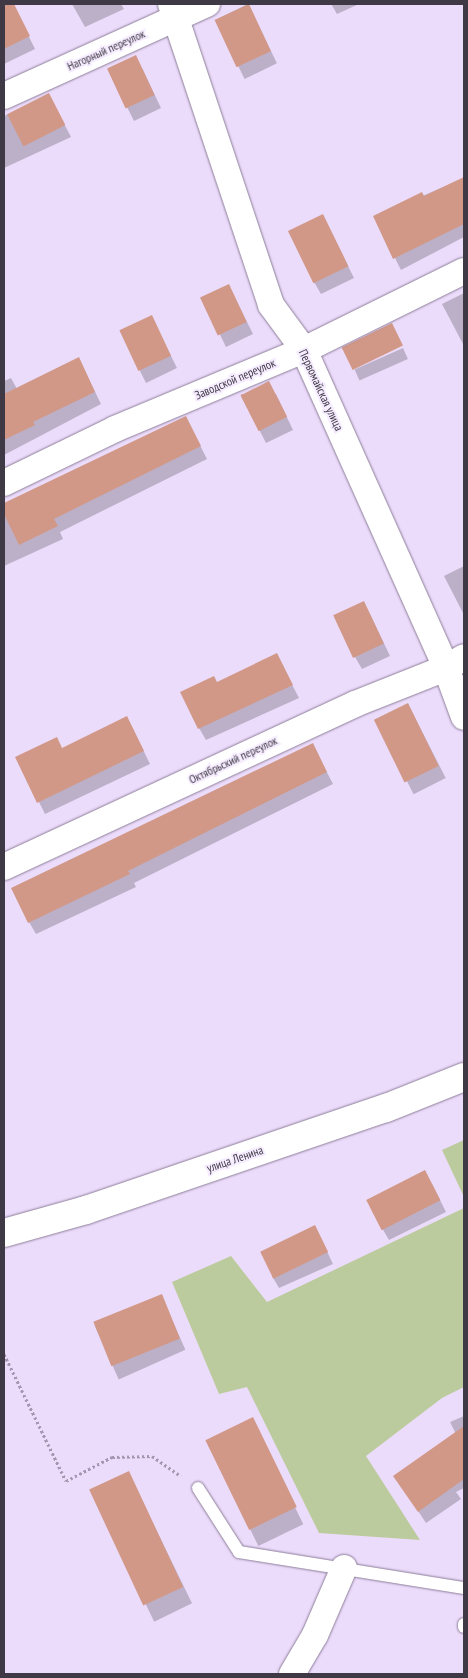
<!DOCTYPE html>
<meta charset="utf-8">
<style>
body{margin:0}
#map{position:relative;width:468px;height:1678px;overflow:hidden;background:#ecdcfb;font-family:"PT Sans Narrow",sans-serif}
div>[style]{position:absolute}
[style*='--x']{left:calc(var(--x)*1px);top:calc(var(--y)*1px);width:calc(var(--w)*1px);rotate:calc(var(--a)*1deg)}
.green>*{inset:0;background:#bccb9d}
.shadow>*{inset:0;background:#0003;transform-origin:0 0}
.building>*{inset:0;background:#d19887;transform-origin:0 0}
.path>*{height:3px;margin-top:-1.5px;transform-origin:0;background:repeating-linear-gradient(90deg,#a398af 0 2.5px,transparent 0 5px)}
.roads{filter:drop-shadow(0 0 1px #8c7e99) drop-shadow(0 0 1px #8c7e99)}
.service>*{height:12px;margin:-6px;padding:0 6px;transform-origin:6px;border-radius:6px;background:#fff}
.minor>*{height:26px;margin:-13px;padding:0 13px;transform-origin:13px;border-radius:13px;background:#fff}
.secondary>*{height:28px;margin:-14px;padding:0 14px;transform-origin:14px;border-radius:14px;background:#fff}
span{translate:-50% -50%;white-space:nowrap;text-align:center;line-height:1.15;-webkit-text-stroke:4px #f6ecff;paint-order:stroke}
.street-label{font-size:12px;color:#3f3945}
.frame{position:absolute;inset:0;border:5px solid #3f3945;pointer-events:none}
</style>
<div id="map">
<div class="green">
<i style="clip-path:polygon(464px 1140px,464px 1197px,442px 1150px)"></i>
<i style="clip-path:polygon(464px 1208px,464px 1387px,442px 1398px,366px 1456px,420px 1540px,319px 1533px,247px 1387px,219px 1394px,172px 1282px,231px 1256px,267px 1302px)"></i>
</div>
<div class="shadow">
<i style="clip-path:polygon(4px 4px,13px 4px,35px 49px,4px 64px)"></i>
<i style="clip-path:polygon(72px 4px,121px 4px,124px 9px,85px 27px)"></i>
<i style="left:248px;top:4px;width:66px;height:36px;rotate:64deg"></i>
<i style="clip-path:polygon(331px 4px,359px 4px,337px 14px)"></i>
<i style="clip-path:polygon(142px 68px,161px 108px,134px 121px,108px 69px)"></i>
<i style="clip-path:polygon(49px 95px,71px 137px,4px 168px,4px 116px)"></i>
<i style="clip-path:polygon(464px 178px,464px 237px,401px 270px,374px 217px)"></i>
<i style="clip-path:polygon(329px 228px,354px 278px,321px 294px,314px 282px)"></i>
<i style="clip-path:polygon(464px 293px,464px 343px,463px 344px,442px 304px)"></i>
<i style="clip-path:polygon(202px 298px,235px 298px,253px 334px,226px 347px)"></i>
<i style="clip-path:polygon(151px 316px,177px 368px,146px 383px,140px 371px)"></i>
<i style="left:403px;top:348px;width:12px;height:53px;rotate:66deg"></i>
<i style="clip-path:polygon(85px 371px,101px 404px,4px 455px,4px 381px,11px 378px,17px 389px)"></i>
<i style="clip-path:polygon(241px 394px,276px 394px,293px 430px,266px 443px)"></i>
<i style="clip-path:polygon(186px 418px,207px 459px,60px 532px,63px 539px,4px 566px,4px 505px)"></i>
<i style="clip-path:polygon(464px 566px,464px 615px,444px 576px)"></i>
<i style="clip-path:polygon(370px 614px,390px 656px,362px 669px,355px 657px)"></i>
<i style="clip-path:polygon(283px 667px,299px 698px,206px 740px,199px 728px,217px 683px)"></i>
<i style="left:408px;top:704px;width:83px;height:36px;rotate:63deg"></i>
<i style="clip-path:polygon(133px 729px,150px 764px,45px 814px,39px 802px)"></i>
<i style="clip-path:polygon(319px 757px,333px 784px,134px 883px,136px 887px,36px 934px,29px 922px)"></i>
<i style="clip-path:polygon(432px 1184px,446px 1212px,389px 1240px,382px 1228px)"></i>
<i style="clip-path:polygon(315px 1226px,333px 1264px,279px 1288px,272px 1276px)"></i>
<i style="left:161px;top:1295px;width:60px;height:73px;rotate:66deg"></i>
<i style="clip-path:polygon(464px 1416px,464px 1488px,456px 1492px,461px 1499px,426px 1523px,395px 1476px,456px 1434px,450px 1422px)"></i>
<i style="left:252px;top:1419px;width:117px;height:50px;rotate:64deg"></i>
<i style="left:128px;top:1472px;width:146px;height:42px;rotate:64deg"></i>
</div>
<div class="building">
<i style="clip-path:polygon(4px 4px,14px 4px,30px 36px,4px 49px)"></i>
<i style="left:249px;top:4px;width:52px;height:38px;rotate:65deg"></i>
<i style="left:136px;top:55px;width:44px;height:32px;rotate:65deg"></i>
<i style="left:49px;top:93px;width:36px;height:47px;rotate:63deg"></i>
<i style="clip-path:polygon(464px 177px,464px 224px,393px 259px,373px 216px,422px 192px,424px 196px)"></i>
<i style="left:323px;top:214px;width:58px;height:39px;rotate:64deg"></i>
<i style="left:229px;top:284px;width:42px;height:32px;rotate:65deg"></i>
<i style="left:152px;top:315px;width:45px;height:36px;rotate:65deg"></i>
<i style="left:392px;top:323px;width:25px;height:56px;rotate:64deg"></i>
<i style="clip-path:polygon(79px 357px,95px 392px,33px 422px,35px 425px,4px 440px,4px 394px)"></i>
<i style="left:269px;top:381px;width:40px;height:32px;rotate:63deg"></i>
<i style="clip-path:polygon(186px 416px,201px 446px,54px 519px,58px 526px,19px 545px,4px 514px,4px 503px)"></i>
<i style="left:364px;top:601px;width:47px;height:34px;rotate:65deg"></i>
<i style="clip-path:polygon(277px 653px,293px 685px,198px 729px,180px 692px,214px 676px,217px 682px)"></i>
<i style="left:408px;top:703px;width:70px;height:38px;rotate:64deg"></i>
<i style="clip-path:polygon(127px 716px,144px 751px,37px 803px,15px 757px,57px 737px,62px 748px)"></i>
<i style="clip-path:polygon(313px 743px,327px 772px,128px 871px,130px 874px,28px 923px,11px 888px)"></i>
<i style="left:425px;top:1170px;width:34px;height:66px;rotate:63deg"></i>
<i style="left:315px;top:1225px;width:30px;height:61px;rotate:64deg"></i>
<i style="left:162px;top:1294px;width:48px;height:74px;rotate:68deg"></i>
<i style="left:253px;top:1417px;width:100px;height:53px;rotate:64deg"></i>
<i style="clip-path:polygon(464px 1426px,464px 1479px,418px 1512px,393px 1476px)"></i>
<i style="left:129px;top:1471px;width:128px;height:44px;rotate:65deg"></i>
</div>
<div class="path">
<i style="--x:4;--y:1354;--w:141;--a:64"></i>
<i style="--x:66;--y:1481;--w:52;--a:-27.6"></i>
<i style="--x:112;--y:1457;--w:40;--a:-1.4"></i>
<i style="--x:152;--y:1456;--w:35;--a:35"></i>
</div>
<div class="roads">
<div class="service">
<i style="--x:198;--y:1488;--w:76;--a:57.4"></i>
<i style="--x:239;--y:1552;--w:228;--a:9.1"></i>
<i style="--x:464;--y:1624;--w:3;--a:90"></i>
</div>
<div class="minor">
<i style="--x:171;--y:4;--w:317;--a:71.6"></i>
<i style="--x:271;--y:305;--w:56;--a:53.7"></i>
<i style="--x:304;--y:350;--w:348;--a:65.9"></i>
<i style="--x:446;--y:668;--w:52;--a:69.8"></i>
<i style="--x:4;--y:96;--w:223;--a:-24.4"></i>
<i style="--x:4;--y:483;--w:123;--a:-25.9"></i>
<i style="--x:115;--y:429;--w:205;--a:-22.7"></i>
<i style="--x:304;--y:350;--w:178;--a:-26.3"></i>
<i style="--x:4;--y:867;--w:387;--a:-24.9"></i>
<i style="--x:355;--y:704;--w:98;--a:-21.6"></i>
<i style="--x:446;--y:668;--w:21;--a:-31"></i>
<i style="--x:292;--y:1674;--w:45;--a:-59.5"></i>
<i style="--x:315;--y:1635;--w:73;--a:-66.6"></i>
</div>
<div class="secondary">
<i style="--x:4;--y:1233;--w:85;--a:-15.7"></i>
<i style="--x:86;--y:1210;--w:317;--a:-18.8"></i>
<i style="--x:386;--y:1108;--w:84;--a:-21.7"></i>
</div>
</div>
<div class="street-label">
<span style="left:106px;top:50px;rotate:-24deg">Нагорный переулок</span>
<span style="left:235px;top:379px;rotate:-23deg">Заводской переулок</span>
<span style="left:321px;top:390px;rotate:65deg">Первомайская улица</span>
<span style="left:233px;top:760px;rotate:-25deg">Октябрьский переулок</span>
<span style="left:235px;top:1159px;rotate:-19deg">улица Ленина</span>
</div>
<div class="frame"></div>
</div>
